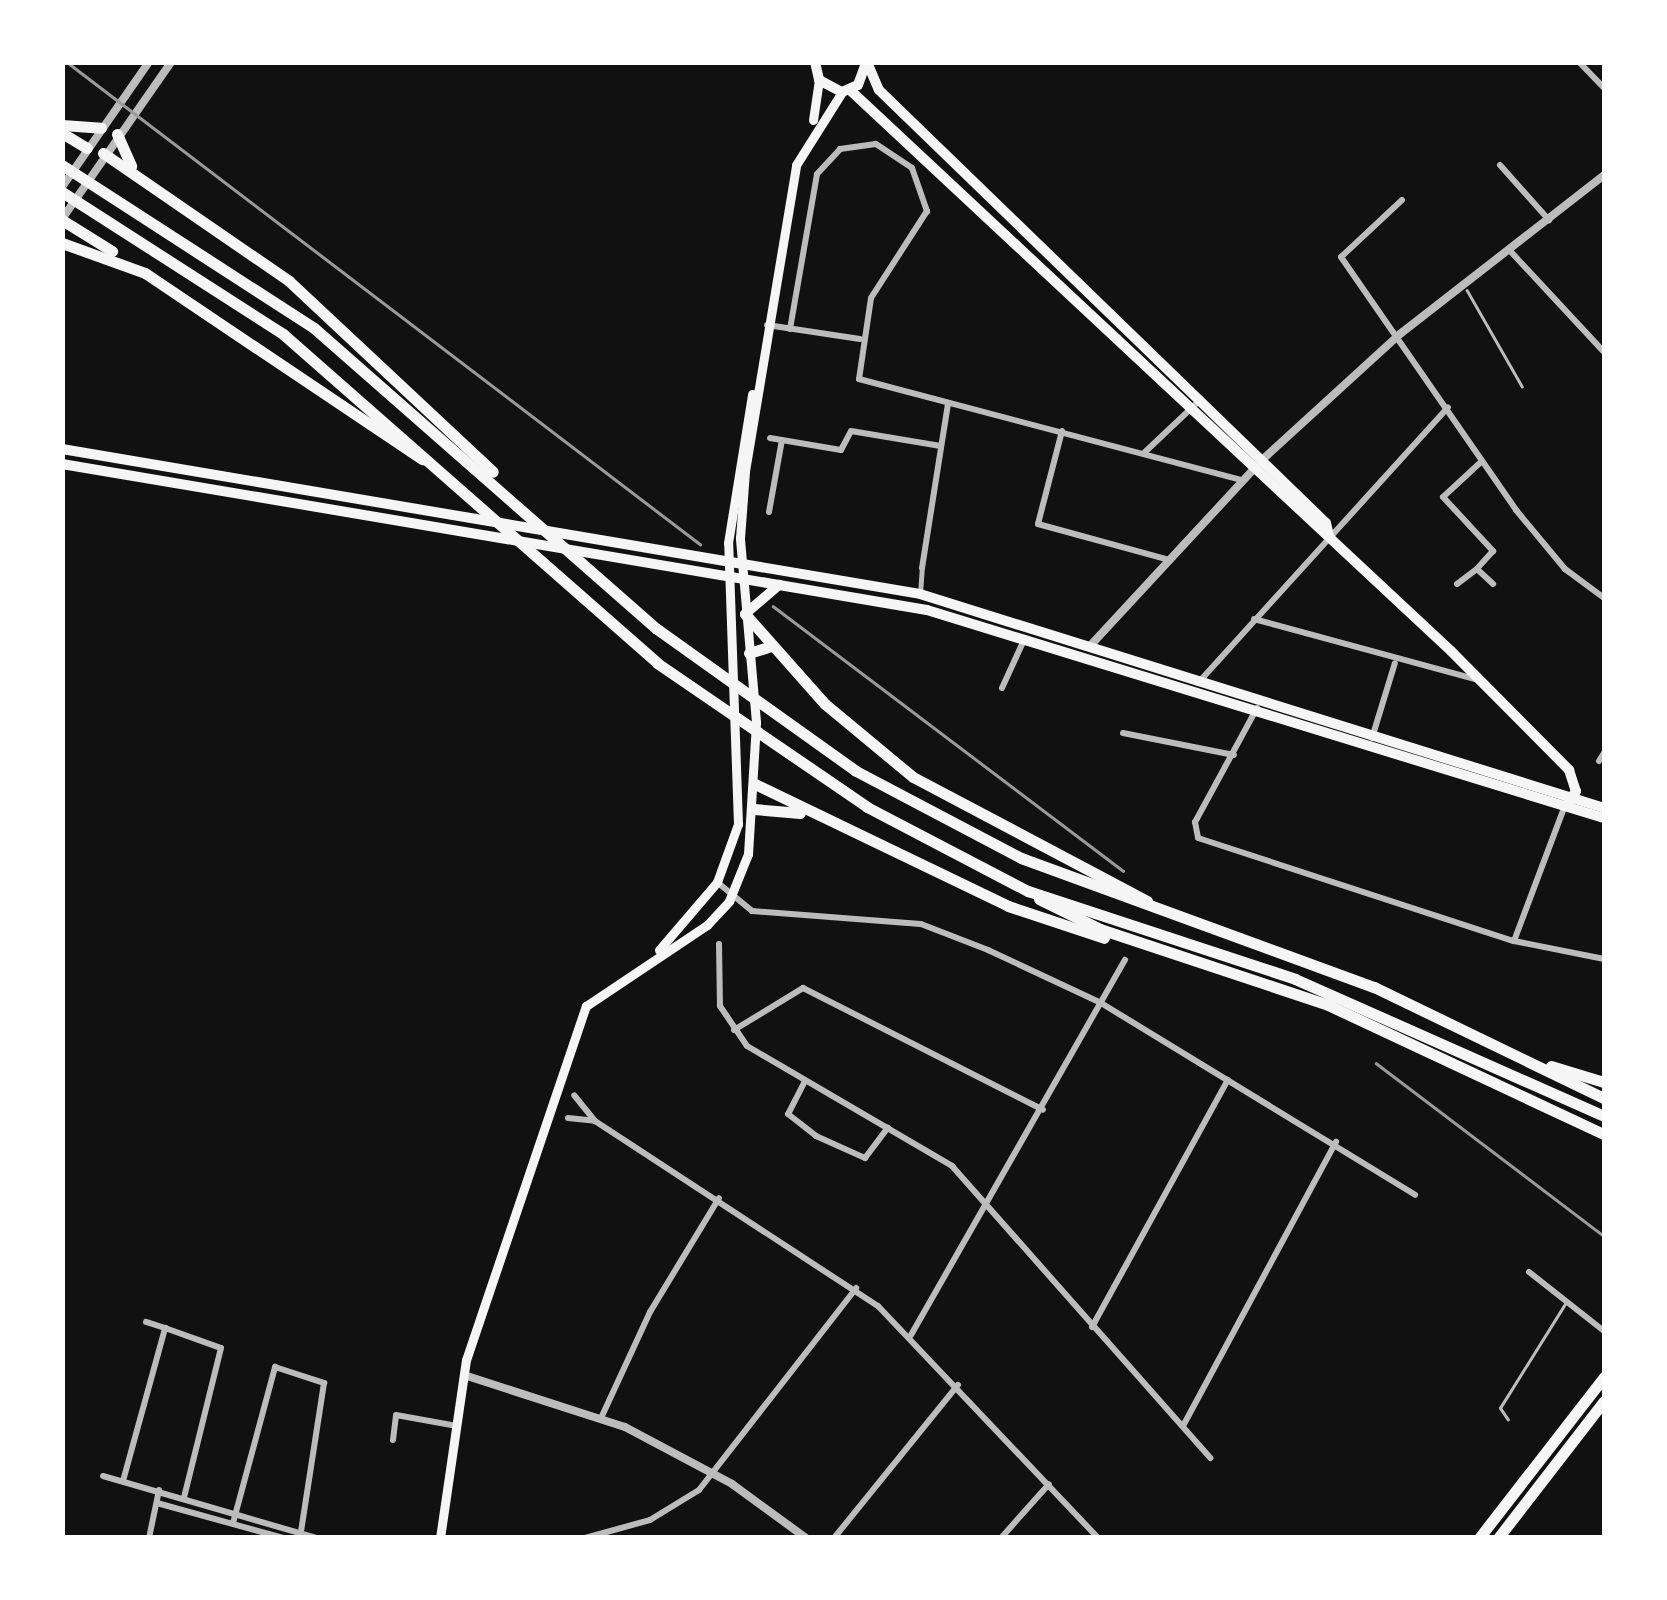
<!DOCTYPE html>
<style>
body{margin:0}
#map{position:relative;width:1667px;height:1600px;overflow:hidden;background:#111;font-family:Overpass,sans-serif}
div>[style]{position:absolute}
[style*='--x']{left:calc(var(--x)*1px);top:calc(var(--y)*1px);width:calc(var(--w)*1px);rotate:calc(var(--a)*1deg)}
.service>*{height:2.5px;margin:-1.25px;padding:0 1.25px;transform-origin:1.25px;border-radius:1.25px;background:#bcbcbc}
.pedestrian>*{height:5px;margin:-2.5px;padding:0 2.5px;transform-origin:2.5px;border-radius:2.5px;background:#bcbcbc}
.minor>*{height:6px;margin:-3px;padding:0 3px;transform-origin:3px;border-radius:3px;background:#bcbcbc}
.tertiary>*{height:8px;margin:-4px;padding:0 4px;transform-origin:4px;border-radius:4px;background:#bcbcbc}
.secondary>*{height:9px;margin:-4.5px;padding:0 4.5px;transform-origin:4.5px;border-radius:4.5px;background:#f5f5f5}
.primary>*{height:10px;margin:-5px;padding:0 5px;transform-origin:5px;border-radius:5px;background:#f5f5f5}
.motorway>*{height:11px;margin:-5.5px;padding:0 5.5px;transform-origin:5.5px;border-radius:5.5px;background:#f5f5f5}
.rail>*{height:2.5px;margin:-1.25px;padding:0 1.25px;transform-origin:1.25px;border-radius:1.25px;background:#9a9a9a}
span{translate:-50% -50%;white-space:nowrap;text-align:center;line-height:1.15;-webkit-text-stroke:10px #fff;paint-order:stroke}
.frame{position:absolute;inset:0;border:65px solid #fff;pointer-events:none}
</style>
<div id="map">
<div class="service">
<i style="--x:1467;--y:290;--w:111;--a:60.2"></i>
<i style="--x:1508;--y:1420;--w:14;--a:-124"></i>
<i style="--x:1500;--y:1408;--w:123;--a:-58"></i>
</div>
<div class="pedestrian">
<i style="--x:920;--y:594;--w:26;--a:-86"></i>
</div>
<div class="minor">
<i style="--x:1579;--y:62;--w:36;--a:46"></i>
<i style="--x:1500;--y:165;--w:74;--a:48.3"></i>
<i style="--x:1402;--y:200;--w:83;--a:136.9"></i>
<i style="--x:1341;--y:257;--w:308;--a:55.3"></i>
<i style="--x:1516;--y:510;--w:77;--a:50.3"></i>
<i style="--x:1565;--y:569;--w:49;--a:36.6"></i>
<i style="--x:1512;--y:253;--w:135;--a:47.1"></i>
<i style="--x:767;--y:325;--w:94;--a:8.6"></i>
<i style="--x:790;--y:329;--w:157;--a:-80.1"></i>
<i style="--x:817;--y:174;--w:34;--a:-47"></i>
<i style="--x:840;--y:149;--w:36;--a:-8"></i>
<i style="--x:876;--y:144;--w:43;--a:33.7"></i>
<i style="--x:912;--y:168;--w:46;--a:70.8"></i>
<i style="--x:927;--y:211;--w:103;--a:122.8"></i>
<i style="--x:871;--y:298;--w:82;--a:98.4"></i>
<i style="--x:859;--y:379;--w:396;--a:14.8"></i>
<i style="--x:1062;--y:431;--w:96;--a:104.5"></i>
<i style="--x:1038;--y:524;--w:133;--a:15.3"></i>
<i style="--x:770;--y:438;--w:72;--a:9.6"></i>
<i style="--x:841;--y:450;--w:21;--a:-62"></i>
<i style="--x:851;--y:431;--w:91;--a:9.5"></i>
<i style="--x:1145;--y:452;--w:77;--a:-43.4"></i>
<i style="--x:1482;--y:461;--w:53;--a:137.3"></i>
<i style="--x:1443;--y:497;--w:74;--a:47.2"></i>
<i style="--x:1493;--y:551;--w:24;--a:132"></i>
<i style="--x:1477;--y:569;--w:22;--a:43"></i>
<i style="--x:769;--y:512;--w:73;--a:-79.8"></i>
<i style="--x:922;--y:568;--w:166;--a:-81"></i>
<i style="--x:1457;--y:584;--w:25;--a:-37"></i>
<i style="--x:1254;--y:619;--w:232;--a:15.2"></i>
<i style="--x:1198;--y:683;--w:372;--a:-47.8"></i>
<i style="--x:1002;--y:688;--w:53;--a:-65.4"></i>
<i style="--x:1257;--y:708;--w:130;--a:118.5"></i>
<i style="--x:1195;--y:822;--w:16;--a:79"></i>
<i style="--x:1198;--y:838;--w:332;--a:18.1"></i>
<i style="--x:1514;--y:941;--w:92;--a:11.3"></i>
<i style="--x:1123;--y:733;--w:113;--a:11.2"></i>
<i style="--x:1372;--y:738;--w:78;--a:-73"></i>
<i style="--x:1599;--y:761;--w:9;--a:-58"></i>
<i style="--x:717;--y:882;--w:45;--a:39.6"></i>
<i style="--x:752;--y:911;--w:169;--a:4.4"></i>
<i style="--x:921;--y:924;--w:72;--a:21.2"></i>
<i style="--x:988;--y:950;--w:125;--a:25.1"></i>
<i style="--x:1101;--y:1003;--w:368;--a:31.4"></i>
<i style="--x:1514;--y:941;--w:142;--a:-69.4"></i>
<i style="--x:719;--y:944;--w:62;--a:89.1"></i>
<i style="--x:720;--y:1006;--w:48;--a:56"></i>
<i style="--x:747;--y:1046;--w:238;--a:30.3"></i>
<i style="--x:952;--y:1166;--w:390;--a:48.5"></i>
<i style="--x:734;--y:1030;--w:81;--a:-31.3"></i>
<i style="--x:803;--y:988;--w:269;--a:26.9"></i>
<i style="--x:805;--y:1081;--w:37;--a:117"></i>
<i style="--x:788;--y:1114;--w:36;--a:38"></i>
<i style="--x:816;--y:1136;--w:54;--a:24.2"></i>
<i style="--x:865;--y:1158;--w:38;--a:-53"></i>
<i style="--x:568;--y:1118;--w:27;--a:6"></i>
<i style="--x:595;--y:1121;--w:33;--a:-129"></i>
<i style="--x:595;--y:1121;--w:338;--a:33.2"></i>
<i style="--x:878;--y:1306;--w:320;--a:46.5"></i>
<i style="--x:1529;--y:1272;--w:95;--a:38.2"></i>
<i style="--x:1092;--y:1327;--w:282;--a:-61.2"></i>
<i style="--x:165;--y:1328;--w:59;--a:19.7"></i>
<i style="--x:221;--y:1348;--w:154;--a:103.9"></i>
<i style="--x:911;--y:1335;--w:432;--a:-60.3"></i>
<i style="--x:602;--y:1416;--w:115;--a:-65.2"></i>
<i style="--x:650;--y:1312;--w:133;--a:-58.8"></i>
<i style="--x:1183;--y:1426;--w:323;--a:-61.7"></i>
<i style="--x:393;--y:1440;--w:25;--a:-83"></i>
<i style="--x:396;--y:1415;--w:62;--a:10.2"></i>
<i style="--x:103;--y:1476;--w:223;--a:16.2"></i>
<i style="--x:123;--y:1481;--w:159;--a:-74.6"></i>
<i style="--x:165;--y:1328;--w:20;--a:-162"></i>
<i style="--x:157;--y:1503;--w:131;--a:15.5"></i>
<i style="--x:233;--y:1523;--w:162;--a:-74.9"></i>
<i style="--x:275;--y:1367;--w:52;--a:18.1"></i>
<i style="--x:324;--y:1383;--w:157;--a:98.8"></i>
<i style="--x:149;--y:1538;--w:49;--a:-78.2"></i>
<i style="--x:585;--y:1538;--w:67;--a:-15.5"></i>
<i style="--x:650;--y:1520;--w:57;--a:-31.5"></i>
<i style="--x:699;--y:1490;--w:256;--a:-52.1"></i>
<i style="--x:834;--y:1538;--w:197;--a:-51"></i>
<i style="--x:1001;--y:1538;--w:72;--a:-48.4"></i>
</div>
<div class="tertiary">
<i style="--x:62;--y:187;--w:152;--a:-55.2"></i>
<i style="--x:62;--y:219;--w:191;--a:-55.2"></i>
<i style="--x:1089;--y:647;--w:255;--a:-47.2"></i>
<i style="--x:1262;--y:460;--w:187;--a:-42.4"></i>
<i style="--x:1400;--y:334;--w:259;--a:-37.9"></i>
<i style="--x:464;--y:1375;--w:169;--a:17.9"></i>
<i style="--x:625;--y:1427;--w:121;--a:28"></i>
<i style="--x:732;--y:1484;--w:92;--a:36.1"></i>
</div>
<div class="secondary">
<i style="--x:813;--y:120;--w:40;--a:-81.5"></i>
<i style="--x:659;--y:950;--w:89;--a:-49.5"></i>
<i style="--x:717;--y:882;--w:62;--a:-70.1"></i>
<i style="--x:738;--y:824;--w:281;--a:-92"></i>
<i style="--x:728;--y:543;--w:151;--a:-80.8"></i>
<i style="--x:440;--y:1538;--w:180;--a:-81.7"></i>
<i style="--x:466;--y:1360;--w:374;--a:-71.3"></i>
<i style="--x:586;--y:1006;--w:146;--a:-33.8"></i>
<i style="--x:707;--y:925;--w:33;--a:-47"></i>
<i style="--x:729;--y:901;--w:51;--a:-68"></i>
<i style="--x:748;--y:854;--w:132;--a:-86.5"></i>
<i style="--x:756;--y:722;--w:185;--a:-95"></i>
<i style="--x:740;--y:538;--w:67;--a:-85.7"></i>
<i style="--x:745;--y:471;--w:310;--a:-80.5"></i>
<i style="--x:796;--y:165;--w:86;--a:-57.8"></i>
</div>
<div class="primary">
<i style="--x:815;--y:62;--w:18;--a:77"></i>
<i style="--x:819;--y:80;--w:26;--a:28"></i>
<i style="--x:842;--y:92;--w:17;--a:-24"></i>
<i style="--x:858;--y:85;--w:23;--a:-70"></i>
<i style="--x:867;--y:62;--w:30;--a:67"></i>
<i style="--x:879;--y:90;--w:622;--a:44.09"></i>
<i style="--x:1326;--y:523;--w:13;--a:77"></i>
<i style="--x:850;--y:90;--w:822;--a:43.03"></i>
<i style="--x:1451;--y:651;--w:168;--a:45.2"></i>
<i style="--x:1569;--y:770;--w:22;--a:72"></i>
<i style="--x:1576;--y:791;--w:15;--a:122"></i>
<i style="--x:62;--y:449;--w:870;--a:9.59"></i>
<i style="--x:920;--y:594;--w:717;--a:17.37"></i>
<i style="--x:62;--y:464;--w:877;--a:9.58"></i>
<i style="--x:927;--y:610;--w:708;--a:17.08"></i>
<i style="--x:745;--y:614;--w:45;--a:-40.5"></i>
</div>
<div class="motorway">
<i style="--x:62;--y:125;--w:39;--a:4"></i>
<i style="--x:62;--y:133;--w:29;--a:31"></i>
<i style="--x:117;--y:134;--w:35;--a:66"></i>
<i style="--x:103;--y:153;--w:226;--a:34.5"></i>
<i style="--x:289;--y:281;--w:279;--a:43.1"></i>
<i style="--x:62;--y:165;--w:300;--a:32.9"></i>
<i style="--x:314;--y:328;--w:456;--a:41.3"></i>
<i style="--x:657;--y:629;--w:244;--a:35.5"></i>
<i style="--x:856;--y:771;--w:187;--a:27.8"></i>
<i style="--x:1021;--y:858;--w:376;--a:20.1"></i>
<i style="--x:1374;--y:987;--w:255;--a:25.8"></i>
<i style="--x:62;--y:192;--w:263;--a:32.7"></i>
<i style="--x:283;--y:334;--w:498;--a:41.3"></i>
<i style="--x:657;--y:663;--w:255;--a:34.4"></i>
<i style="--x:867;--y:807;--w:182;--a:27.6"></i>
<i style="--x:1028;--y:891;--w:281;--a:18.2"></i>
<i style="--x:1295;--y:979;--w:338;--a:23.9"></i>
<i style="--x:62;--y:220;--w:59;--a:31.8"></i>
<i style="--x:62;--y:243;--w:88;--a:19.9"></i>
<i style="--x:145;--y:273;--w:334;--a:33.9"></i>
<i style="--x:745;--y:614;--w:120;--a:48.4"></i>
<i style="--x:825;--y:704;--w:114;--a:39.7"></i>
<i style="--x:913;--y:777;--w:265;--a:27.9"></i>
<i style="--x:749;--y:653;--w:21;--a:-17"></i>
<i style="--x:755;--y:784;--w:281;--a:25.7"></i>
<i style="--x:1008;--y:906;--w:101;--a:18.4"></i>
<i style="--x:754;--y:809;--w:46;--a:5"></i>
<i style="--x:1039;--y:899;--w:68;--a:26.2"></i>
<i style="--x:1100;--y:929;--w:240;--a:18.4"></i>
<i style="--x:1328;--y:1005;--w:305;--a:25.1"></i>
<i style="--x:1551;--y:1066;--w:55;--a:16.8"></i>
<i style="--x:1479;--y:1538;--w:204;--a:-52.2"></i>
<i style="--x:1498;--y:1538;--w:173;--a:-52.3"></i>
</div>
<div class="rail">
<i style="--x:67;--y:62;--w:796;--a:37.29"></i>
<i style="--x:773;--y:606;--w:439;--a:37.1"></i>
<i style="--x:1376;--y:1063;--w:286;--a:37.2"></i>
</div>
<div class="frame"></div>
</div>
